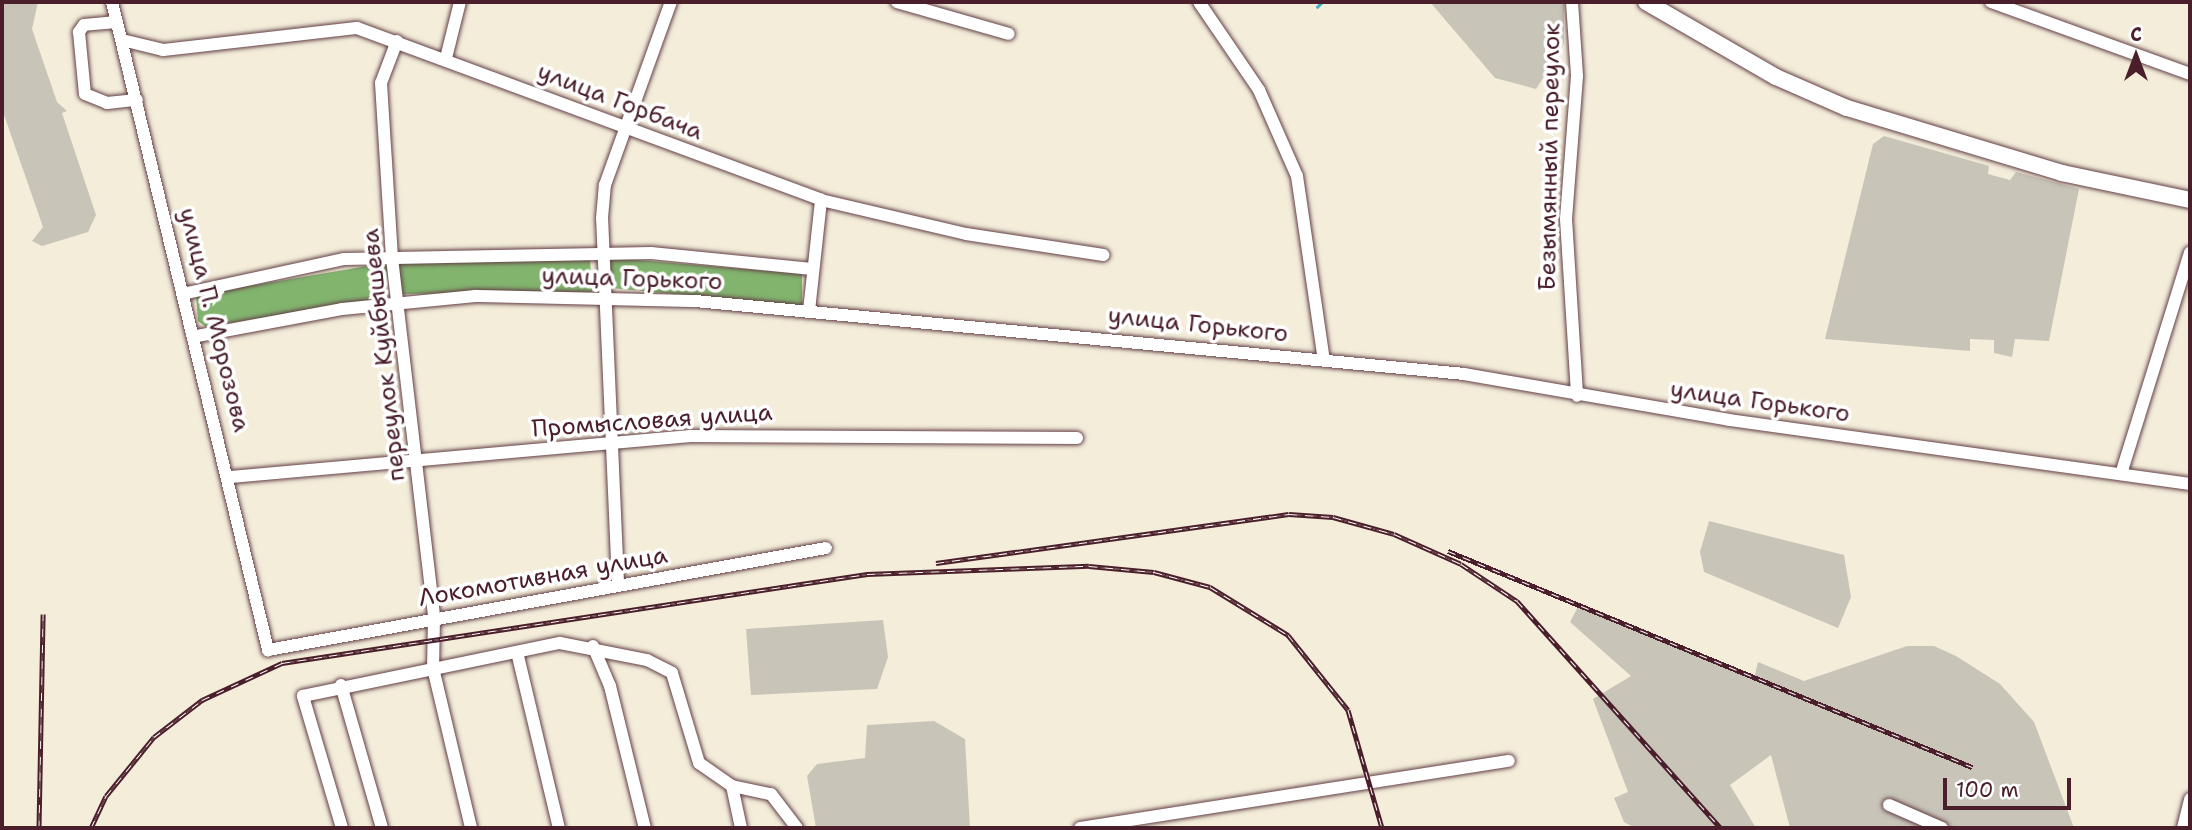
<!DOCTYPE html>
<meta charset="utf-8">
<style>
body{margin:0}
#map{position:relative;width:2192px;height:830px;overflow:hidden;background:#f3edda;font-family:"Shantell Sans",sans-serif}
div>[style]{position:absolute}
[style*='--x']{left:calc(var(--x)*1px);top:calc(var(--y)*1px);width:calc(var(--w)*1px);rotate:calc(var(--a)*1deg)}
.industrial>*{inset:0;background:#c8c4b8}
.forest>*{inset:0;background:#82b46e}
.stream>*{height:2.5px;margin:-1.25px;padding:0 1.25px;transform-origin:1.25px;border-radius:1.25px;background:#44acc4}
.roads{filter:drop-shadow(0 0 2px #633e45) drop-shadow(0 0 2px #633e45)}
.minor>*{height:12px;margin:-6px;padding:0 6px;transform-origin:6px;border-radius:6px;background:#fff}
.major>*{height:16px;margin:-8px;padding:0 8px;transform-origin:8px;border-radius:8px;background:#fff}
.rail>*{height:5px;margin-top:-2.5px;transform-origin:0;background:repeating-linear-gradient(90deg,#fff 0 8px,#4a1f2b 0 16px);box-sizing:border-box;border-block:2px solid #4a1f2b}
span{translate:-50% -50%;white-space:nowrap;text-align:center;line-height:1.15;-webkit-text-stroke:7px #fff;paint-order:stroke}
.street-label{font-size:24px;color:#4a1f2b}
.frame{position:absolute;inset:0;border:4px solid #4a1f2b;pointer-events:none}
.north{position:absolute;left:2101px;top:21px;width:70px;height:70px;-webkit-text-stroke:5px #fff;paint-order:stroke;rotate:0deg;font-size:19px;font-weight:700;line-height:28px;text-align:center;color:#4a1f2b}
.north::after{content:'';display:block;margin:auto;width:24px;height:32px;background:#4a1f2b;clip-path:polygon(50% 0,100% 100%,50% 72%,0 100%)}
.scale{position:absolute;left:1943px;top:778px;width:128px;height:32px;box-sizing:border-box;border:4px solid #4a1f2b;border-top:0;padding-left:9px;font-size:21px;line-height:24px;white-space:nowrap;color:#4a1f2b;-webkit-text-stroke:5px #fff;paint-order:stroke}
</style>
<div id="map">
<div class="industrial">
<i style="clip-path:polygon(2px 2px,38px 2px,32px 29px,57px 102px,67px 111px,62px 113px,96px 215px,88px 232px,42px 246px,32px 241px,43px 227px,2px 109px)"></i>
<i style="clip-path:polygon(1430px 2px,1564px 2px,1564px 44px,1536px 89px,1495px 78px)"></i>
<i style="clip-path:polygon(1884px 136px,1989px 166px,1988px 174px,2010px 180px,2016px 172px,2079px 189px,2049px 341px,2015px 339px,2012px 357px,1994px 353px,1994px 340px,1970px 339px,1970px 351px,1825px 339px,1873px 144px)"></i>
<i style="clip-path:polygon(1709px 521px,1844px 555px,1851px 597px,1838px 628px,1704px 572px,1700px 552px)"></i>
<i style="clip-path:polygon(1579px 605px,1754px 679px,1758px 662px,1804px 681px,1907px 646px,1934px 646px,1956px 656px,2000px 684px,2034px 722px,2074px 828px,1790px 828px,1771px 755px,1730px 785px,1756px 828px,1635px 828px,1624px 822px,1614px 798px,1628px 792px,1593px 699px,1631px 676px,1570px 622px)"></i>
<i style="clip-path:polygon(883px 620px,888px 657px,877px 689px,751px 695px,746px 629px)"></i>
<i style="clip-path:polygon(934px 721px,965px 739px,970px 828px,816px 828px,807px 776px,817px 764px,865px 758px,867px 725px)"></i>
</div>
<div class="forest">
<i style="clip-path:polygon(590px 258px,592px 292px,402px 294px,397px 268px,402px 262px)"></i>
<i style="clip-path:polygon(614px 258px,802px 274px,802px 306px,611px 288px,607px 262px)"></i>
<i style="clip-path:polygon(379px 264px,388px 267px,386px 297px,206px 327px,198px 321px,196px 295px)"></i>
</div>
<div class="stream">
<i style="--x:1317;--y:7;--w:7;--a:-45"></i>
</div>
<div class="roads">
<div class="minor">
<i style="--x:112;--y:2;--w:667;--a:76.46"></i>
<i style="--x:268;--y:650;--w:567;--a:-10.36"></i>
<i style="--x:897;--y:2;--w:116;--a:15.9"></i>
<i style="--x:1199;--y:2;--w:107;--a:55.7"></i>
<i style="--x:1259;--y:90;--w:94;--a:66.2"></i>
<i style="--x:1297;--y:176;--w:186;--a:81.7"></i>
<i style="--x:1572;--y:2;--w:74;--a:86.1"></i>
<i style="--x:1577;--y:76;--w:143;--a:94.4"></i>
<i style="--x:1566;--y:219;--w:177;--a:86.4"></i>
<i style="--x:1991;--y:2;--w:212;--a:19.9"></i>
<i style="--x:117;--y:22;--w:33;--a:175"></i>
<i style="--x:84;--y:25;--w:9;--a:126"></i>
<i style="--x:79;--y:32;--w:62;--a:84.5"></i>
<i style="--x:85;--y:94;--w:24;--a:22"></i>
<i style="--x:107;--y:103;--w:30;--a:-6"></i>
<i style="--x:122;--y:40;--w:42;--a:13.7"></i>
<i style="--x:163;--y:50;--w:195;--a:-6.5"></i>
<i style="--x:357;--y:28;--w:495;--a:20.3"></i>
<i style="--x:821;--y:200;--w:149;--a:13.2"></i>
<i style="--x:966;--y:234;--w:139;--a:8.7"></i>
<i style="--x:397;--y:41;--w:45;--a:110.9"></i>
<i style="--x:381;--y:83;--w:175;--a:86.4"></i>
<i style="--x:392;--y:258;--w:362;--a:83.3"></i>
<i style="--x:434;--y:618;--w:50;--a:91.1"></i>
<i style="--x:433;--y:668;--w:164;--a:76.6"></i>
<i style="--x:446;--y:58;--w:58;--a:-76"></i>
<i style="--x:187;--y:293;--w:161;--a:-12.2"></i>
<i style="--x:344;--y:259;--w:307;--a:-1.1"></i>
<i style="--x:651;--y:253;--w:162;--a:5.7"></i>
<i style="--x:809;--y:311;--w:112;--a:-83.8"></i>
<i style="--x:197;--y:336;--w:147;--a:-10.5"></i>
<i style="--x:342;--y:309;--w:134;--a:-5.6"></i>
<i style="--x:475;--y:296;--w:220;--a:1.3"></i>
<i style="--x:695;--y:301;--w:772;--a:5.42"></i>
<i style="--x:1464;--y:374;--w:269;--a:9.8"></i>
<i style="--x:1729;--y:420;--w:465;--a:7.9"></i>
<i style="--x:2121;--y:474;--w:232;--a:-72.7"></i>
<i style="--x:231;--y:477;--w:461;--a:-5.1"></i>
<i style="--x:690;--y:436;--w:387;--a:0.3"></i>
<i style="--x:618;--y:583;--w:365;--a:-92.5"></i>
<i style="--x:602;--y:218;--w:33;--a:-85"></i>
<i style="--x:605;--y:185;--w:195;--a:-70.2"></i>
<i style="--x:593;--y:646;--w:43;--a:67"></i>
<i style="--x:610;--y:686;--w:146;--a:76.2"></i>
<i style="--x:517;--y:652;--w:181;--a:76.6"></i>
<i style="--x:341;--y:685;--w:149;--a:74"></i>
<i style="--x:732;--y:786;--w:40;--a:12"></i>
<i style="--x:771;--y:794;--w:43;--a:52.6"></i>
<i style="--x:1889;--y:805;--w:58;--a:23.5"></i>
<i style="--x:342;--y:828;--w:138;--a:-106.5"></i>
<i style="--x:303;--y:696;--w:262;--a:-11.7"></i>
<i style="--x:560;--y:643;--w:89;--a:11.1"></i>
<i style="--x:647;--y:660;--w:28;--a:27"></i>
<i style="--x:672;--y:673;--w:94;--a:73.3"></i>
<i style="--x:699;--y:763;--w:40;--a:34.9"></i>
<i style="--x:732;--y:786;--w:43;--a:77.9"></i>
<i style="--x:1080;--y:828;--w:434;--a:-8.9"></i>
<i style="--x:2183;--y:828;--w:30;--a:-76"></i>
</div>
<div class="major">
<i style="--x:1646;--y:2;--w:150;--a:30"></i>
<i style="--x:1776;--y:77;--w:77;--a:23.6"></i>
<i style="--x:1847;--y:108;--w:225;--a:16.8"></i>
<i style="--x:2062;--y:173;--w:131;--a:11.9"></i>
</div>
</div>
<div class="rail">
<i style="--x:1448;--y:551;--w:567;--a:22.4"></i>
<i style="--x:936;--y:563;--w:356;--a:-7.9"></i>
<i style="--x:1289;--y:514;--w:44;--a:3.9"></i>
<i style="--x:1333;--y:517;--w:63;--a:15.6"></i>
<i style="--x:1394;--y:534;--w:73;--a:24.1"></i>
<i style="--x:1461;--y:564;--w:67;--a:33.5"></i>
<i style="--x:1517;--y:601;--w:305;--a:48.1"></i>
<i style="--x:39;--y:828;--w:214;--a:-88.9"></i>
<i style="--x:91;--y:828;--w:35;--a:-65"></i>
<i style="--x:106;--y:796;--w:76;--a:-50.9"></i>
<i style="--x:154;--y:737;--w:61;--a:-37.6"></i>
<i style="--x:202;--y:700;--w:88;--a:-24.8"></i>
<i style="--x:282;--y:663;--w:592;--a:-8.65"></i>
<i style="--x:867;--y:574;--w:222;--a:-2.1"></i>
<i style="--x:1089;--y:566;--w:65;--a:5.3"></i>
<i style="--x:1154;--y:572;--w:58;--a:15"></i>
<i style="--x:1210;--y:587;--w:92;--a:31.6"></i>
<i style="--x:1288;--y:635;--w:96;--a:51.3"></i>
<i style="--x:1348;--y:710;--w:123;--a:73.9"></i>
</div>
<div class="street-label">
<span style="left:620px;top:102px;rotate:21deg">улица Горбача</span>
<span style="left:1550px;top:157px;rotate:-89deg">Безымянный переулок</span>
<span style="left:632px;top:279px;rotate:2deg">улица Горького</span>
<span style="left:214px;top:320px;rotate:76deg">улица П. Морозова</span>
<span style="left:1198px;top:325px;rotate:6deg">улица Горького</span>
<span style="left:384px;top:355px;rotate:-96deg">переулок Куйбышева</span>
<span style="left:1760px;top:402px;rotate:8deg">улица Горького</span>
<span style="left:652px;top:421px;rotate:-4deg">Промысловая улица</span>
<span style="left:543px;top:577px;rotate:-10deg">Локомотивная улица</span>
</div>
<div class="frame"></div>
<div class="north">С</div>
<div class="scale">100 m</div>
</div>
